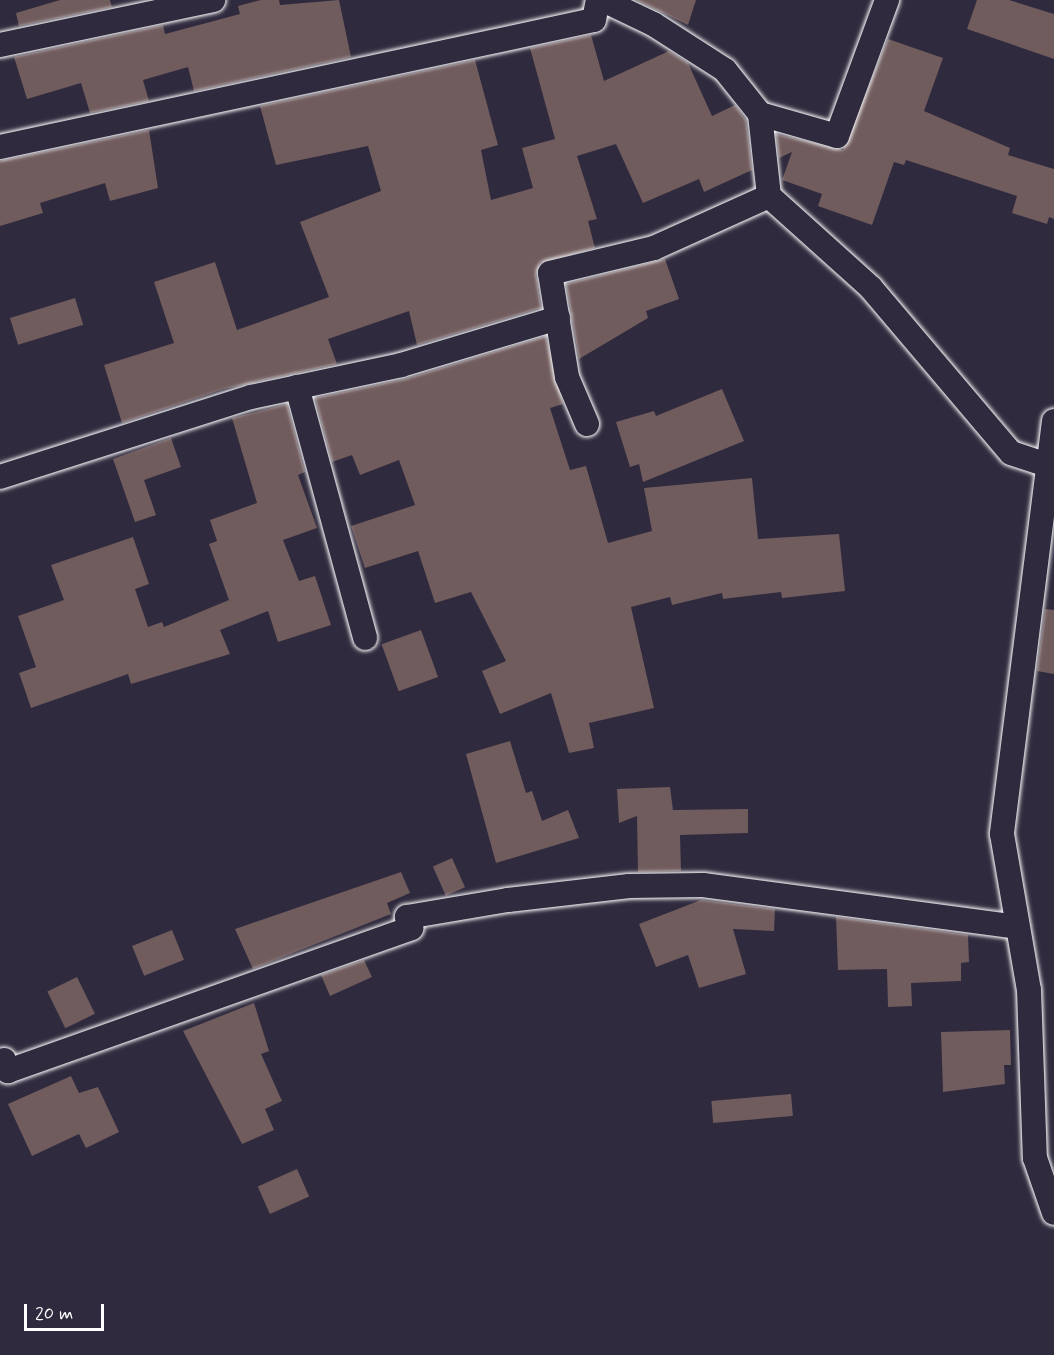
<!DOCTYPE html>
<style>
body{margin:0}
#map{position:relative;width:1054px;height:1355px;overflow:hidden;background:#2f2a3d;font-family:Mynerve,sans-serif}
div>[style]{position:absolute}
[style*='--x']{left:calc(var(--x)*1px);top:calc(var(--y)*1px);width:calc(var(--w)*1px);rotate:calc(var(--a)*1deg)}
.building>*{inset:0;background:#705b5d;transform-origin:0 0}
.roads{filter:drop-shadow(0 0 2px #fff) drop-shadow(0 0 2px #fff)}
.street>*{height:24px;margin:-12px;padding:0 12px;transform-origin:12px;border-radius:12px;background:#2f2a3d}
span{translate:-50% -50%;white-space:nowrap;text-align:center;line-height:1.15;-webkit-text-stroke:5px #2f2a3d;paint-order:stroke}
.scale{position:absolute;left:24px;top:1304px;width:80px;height:27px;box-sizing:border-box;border:3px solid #fff;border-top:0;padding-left:8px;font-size:18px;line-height:21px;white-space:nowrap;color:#fff;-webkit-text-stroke:4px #2f2a3d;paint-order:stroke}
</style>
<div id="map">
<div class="building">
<i style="clip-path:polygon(60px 0,110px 0,112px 7px,19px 26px,16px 13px)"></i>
<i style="clip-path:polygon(261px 0,279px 0,280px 5px,339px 0,351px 57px,194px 91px,188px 67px,143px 80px,149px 101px,90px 113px,81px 83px,27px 99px,14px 57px,163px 25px,165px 34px,240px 14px,238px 6px)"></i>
<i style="clip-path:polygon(636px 0,696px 0,688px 25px)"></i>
<i style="clip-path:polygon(977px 0,1009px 0,1054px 14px,1054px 59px,967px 29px)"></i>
<i style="clip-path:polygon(591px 35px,604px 81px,669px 51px,688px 63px,712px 116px,735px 105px,746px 120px,752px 170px,704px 192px,699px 179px,643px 203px,616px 144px,577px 156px,597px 219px,588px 221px,595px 248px,540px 263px,536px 275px,541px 308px,417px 345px,409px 311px,328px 339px,337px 364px,224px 389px,122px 423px,104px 365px,174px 343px,154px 282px,215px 262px,237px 330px,329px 297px,300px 222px,381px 191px,368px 146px,276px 165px,260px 106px,475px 60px,498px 145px,481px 150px,491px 200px,533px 188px,522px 148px,555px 139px,530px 48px)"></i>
<i style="clip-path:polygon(888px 39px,943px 58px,924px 111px,1010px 148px,1008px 155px,1054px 169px,1054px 219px,1049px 217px,1047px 224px,1012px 213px,1017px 196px,906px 160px,904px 165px,894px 162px,872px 225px,818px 206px,822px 194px,782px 180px,792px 152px,779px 158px,776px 134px,843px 150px)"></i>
<i style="clip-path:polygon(149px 130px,158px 188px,110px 201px,105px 183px,40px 203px,43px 213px,0 226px,0 161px)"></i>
<i style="clip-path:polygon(665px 259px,679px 299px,646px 311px,648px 318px,579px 359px,566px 284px)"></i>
<i style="left:75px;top:298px;width:28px;height:68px;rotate:73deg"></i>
<i style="clip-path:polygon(546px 336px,563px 404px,550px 408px,570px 470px,586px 466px,608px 543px,652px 531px,644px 488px,752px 478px,758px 539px,839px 534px,845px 591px,782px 598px,781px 592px,723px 599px,722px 593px,672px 605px,670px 597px,631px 607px,654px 708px,589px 723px,594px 748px,569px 753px,551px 693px,500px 714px,482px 671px,506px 661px,471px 592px,435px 603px,418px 551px,365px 568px,351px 526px,415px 505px,399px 460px,360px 475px,352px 455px,332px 462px,315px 398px,405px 379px)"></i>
<i style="clip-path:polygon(722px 389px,744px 441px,643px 482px,639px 464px,630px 467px,616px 422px,654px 411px,656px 416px)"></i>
<i style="clip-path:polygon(287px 404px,305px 472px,298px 475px,317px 528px,283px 540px,299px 581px,315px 576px,331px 625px,278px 642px,268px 611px,220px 630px,230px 654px,131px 684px,128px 674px,31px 708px,19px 673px,36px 667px,18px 616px,64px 600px,51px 565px,133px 537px,149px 584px,135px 589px,148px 627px,162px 622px,164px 627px,229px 600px,209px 544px,217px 541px,210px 520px,257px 503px,232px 418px)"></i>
<i style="clip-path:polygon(171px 438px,181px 467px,144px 480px,156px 515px,135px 522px,113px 459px)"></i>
<i style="clip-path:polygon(1045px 609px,1054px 610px,1054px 674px,1037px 671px)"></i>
<i style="left:421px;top:630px;width:50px;height:42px;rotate:70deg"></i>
<i style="clip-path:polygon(510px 741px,526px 793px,532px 791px,542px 821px,568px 810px,579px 838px,496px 863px,466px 754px)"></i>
<i style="clip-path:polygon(670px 787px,673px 810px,748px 809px,748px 833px,680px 835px,681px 871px,638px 872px,637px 816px,619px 823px,617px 789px)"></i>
<i style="left:452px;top:858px;width:32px;height:21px;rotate:66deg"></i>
<i style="clip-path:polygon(401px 872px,410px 893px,387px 903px,391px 914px,253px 969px,235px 929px)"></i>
<i style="clip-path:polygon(701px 900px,775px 909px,774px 931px,733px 929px,746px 974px,699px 988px,688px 955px,656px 967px,639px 924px)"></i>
<i style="clip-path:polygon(836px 917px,968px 935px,969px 962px,961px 963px,961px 981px,911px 983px,912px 1006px,888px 1007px,887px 969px,838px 970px)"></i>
<i style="left:172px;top:930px;width:32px;height:43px;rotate:68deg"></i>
<i style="clip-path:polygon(364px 960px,372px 977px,330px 996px,321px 975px)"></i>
<i style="left:77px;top:977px;width:41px;height:33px;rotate:64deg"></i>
<i style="clip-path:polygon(254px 1003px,269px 1051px,261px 1054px,282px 1101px,265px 1109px,274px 1130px,242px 1144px,183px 1031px)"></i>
<i style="clip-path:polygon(1010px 1030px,1011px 1065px,1004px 1065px,1005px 1084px,943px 1092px,941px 1032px)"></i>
<i style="clip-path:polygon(71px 1076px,79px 1093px,98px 1087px,119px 1132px,86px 1148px,79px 1134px,32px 1156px,8px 1104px)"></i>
<i style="left:791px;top:1094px;width:22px;height:80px;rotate:85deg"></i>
<i style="left:297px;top:1169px;width:30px;height:43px;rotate:66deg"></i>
</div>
<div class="roads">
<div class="street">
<i style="--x:0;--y:45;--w:218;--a:-11.9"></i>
<i style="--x:760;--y:114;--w:80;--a:15.9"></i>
<i style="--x:837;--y:136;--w:145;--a:-69.8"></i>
<i style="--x:0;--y:147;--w:607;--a:-12.07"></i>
<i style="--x:594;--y:20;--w:20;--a:-79"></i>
<i style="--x:769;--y:196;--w:137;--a:42"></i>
<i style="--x:871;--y:288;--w:216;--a:49.7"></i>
<i style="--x:1011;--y:453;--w:41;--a:18.4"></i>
<i style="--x:297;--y:387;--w:260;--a:74.8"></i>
<i style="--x:1054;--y:421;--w:416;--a:97.2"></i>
<i style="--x:1002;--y:834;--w:158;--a:80.2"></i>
<i style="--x:1029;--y:990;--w:168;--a:88"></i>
<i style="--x:1035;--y:1158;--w:58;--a:70.9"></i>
<i style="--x:587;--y:424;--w:51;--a:-113.1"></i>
<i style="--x:567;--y:377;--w:105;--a:-99.3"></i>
<i style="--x:550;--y:273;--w:107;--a:-13.5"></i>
<i style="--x:654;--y:248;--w:126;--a:-24.3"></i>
<i style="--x:769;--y:196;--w:82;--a:-96.3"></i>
<i style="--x:760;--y:114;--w:56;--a:-128.5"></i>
<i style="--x:725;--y:70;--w:85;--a:-147.4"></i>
<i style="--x:653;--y:24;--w:55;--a:-154.4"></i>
<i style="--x:0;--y:477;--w:263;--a:-17.7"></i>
<i style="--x:251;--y:397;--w:153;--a:-12"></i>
<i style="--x:401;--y:365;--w:164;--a:-16.7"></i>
<i style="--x:4;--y:1060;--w:12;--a:70"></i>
<i style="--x:8;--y:1071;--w:428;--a:-19.5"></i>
<i style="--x:411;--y:928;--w:12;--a:-110"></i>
<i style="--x:407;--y:917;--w:102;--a:-9.6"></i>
<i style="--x:508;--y:900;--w:122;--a:-6.6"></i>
<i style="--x:629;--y:886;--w:74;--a:-0.8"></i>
<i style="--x:703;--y:885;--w:317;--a:7.6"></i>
</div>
</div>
<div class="scale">20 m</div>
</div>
